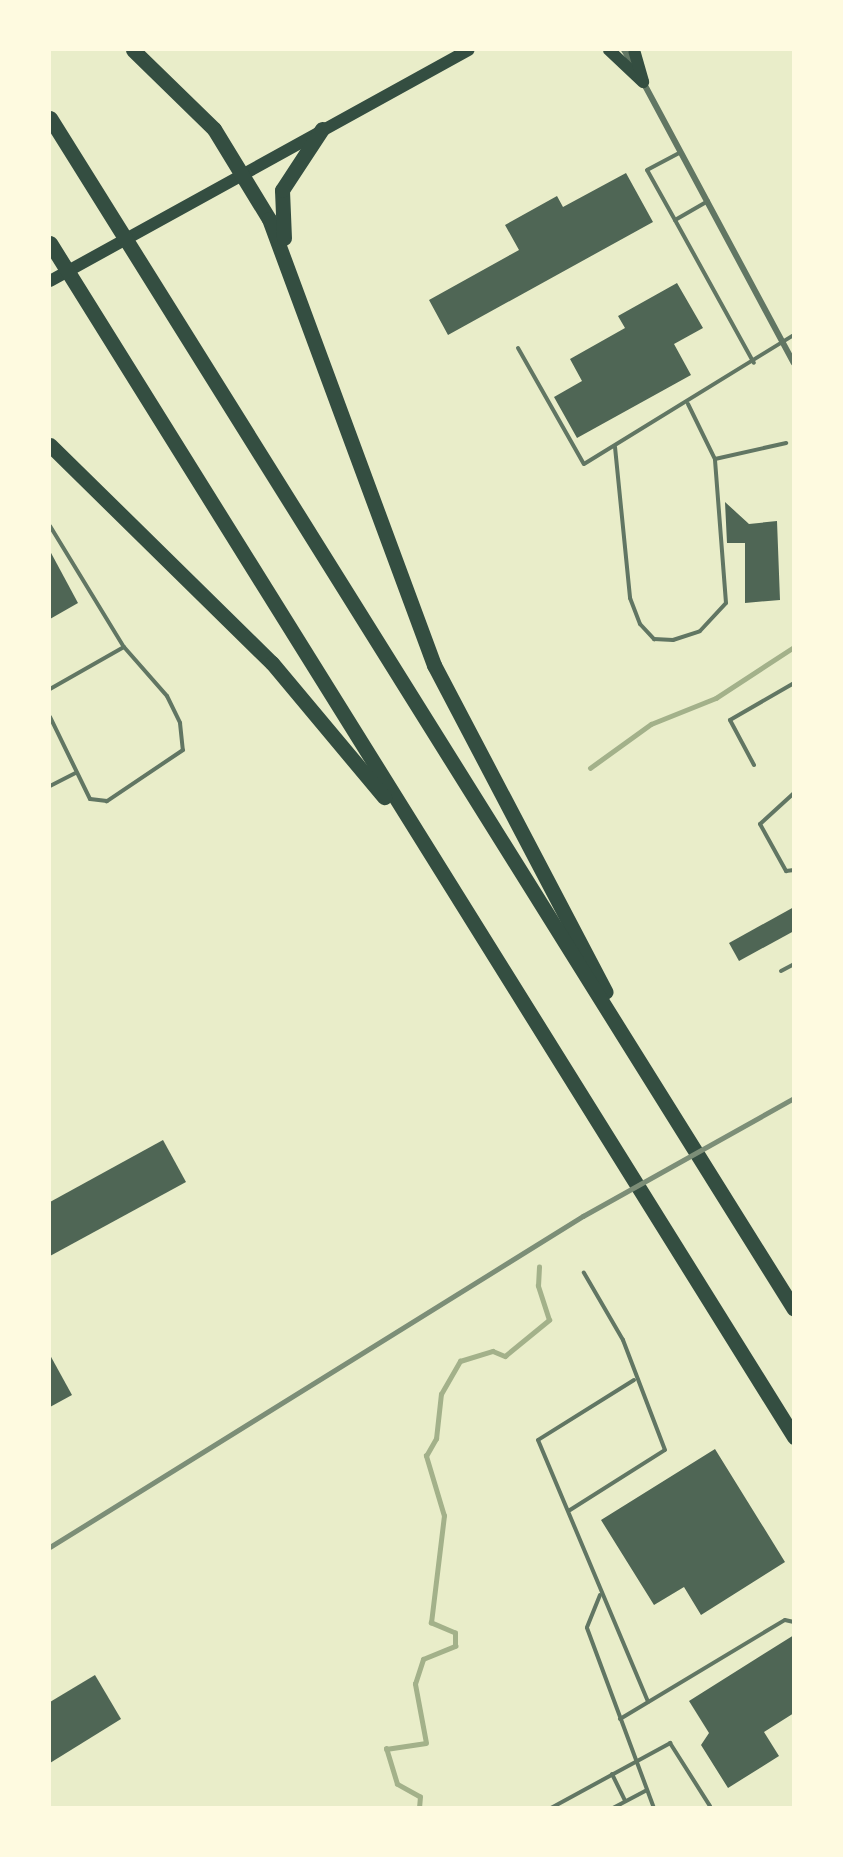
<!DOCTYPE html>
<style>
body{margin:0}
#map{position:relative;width:843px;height:1857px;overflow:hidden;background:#e9edc9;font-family:Karla,sans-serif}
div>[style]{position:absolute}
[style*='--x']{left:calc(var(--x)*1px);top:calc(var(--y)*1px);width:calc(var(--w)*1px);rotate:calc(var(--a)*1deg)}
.stream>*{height:4.5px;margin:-2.25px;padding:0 2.25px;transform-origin:2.25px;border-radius:2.25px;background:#a3b18a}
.building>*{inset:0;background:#4f6655}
.service>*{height:4px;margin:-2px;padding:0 2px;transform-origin:2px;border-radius:2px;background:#617663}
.minor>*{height:6px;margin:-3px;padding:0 3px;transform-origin:3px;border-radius:3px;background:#617663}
.secondary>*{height:12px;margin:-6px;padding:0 6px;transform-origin:6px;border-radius:6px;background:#344e41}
.motorway>*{height:15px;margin:-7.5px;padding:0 7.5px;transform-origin:7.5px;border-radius:7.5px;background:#344e41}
.rail>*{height:4.5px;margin:-2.25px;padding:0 2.25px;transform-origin:2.25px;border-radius:2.25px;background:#7c8e77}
span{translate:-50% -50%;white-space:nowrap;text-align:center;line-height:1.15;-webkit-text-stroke:4.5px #fefae0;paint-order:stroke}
.frame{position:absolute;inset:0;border:51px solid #fefae0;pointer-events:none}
</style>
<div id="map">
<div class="stream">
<i style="--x:590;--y:768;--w:75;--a:-35.8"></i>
<i style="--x:651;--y:724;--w:70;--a:-21.8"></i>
<i style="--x:716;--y:698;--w:93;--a:-33.2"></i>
<i style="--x:419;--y:1808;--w:11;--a:-85"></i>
<i style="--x:420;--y:1797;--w:26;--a:-151"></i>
<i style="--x:397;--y:1784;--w:37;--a:-107"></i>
<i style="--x:386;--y:1749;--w:40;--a:-8.5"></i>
<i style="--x:426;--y:1743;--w:60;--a:-100.6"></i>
<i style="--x:415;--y:1684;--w:26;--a:-72"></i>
<i style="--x:423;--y:1659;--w:35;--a:-22"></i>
<i style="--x:455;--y:1646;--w:13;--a:-90"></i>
<i style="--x:455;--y:1633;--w:26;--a:-157"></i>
<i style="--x:431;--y:1623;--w:108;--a:-83.1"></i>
<i style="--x:444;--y:1516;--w:63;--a:-106.7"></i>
<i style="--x:426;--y:1456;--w:20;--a:-60"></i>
<i style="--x:436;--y:1439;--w:45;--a:-83.7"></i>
<i style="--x:441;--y:1394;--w:38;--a:-60"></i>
<i style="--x:460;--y:1361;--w:34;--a:-17"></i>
<i style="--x:493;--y:1351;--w:13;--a:23"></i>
<i style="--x:505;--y:1356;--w:57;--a:-39.3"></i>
<i style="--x:549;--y:1320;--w:36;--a:-108"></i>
<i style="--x:538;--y:1286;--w:19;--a:-87"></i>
</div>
<div class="building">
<i style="clip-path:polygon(626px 173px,653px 222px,448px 335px,429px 300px,519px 250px,505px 225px,557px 196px,563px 207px)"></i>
<i style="clip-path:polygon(677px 283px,703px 328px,674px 344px,691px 375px,577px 438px,554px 397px,582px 381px,570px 359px,625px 328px,618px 316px)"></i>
<i style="clip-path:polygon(725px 502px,749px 524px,777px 521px,780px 600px,745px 603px,745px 543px,727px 543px)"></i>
<i style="clip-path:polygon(50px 551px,78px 603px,50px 619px)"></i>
<i style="clip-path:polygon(794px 907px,794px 931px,739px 961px,729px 943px)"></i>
<i style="clip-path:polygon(163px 1140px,186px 1182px,50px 1256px,50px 1202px)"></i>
<i style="clip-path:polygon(50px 1355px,72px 1395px,50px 1407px)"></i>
<i style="clip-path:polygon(715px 1449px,785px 1562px,701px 1615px,684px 1587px,654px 1605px,601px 1520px)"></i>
<i style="clip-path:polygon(794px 1635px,794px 1713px,764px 1732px,779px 1756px,728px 1788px,701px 1745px,709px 1733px,689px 1701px)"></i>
<i style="clip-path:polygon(95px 1675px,121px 1719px,50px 1763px,50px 1702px)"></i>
</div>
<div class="service">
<i style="--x:708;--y:201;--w:38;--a:150"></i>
<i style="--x:675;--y:220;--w:163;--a:61.1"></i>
<i style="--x:675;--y:220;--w:57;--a:-119.2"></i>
<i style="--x:647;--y:170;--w:38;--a:-28"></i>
<i style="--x:518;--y:348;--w:133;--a:60.4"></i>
<i style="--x:584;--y:464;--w:246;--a:-31.6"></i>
<i style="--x:688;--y:404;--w:61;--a:63.9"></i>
<i style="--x:615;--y:447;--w:152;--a:84.3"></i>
<i style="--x:630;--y:598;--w:28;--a:69"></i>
<i style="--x:640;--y:624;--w:21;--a:47"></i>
<i style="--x:654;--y:639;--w:19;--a:3"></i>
<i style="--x:673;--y:640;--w:28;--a:-18"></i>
<i style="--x:700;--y:631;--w:38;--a:-47"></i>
<i style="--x:726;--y:603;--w:144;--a:-94.4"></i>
<i style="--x:715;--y:459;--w:73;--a:-12.7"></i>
<i style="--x:50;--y:526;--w:142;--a:58.6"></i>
<i style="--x:124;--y:647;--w:65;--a:48.7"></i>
<i style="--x:167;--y:696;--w:30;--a:64"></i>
<i style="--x:180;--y:723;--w:27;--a:84"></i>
<i style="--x:183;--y:750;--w:92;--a:146.1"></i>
<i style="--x:107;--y:801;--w:17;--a:-173"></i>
<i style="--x:90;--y:799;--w:91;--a:-116"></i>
<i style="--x:50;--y:689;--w:85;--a:-29.6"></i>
<i style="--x:754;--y:765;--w:51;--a:-118.1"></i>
<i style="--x:730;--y:720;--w:74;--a:-30"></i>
<i style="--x:50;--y:786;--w:28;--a:-27"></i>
<i style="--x:794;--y:793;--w:46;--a:137.6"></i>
<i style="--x:760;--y:824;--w:54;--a:61"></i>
<i style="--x:786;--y:871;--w:8;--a:-7"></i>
<i style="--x:781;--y:971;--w:15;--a:-28"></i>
<i style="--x:634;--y:1380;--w:113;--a:148"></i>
<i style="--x:538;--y:1440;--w:284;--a:67.2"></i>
<i style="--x:570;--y:1510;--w:112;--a:-32.3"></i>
<i style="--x:665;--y:1450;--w:118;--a:-110.9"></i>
<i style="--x:623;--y:1340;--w:78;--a:-120.2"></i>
<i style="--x:600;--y:1595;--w:35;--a:112"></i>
<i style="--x:587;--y:1628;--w:192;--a:69.6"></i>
<i style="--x:620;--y:1719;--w:192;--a:-31"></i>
<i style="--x:785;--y:1620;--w:9;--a:13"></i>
<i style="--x:612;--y:1774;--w:30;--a:64"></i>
<i style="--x:551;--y:1808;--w:136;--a:-28.6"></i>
<i style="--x:670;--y:1743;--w:75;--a:57.6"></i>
<i style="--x:613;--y:1808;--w:38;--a:-28"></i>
</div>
<div class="minor">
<i style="--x:624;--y:50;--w:19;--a:58"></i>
<i style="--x:642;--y:80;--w:321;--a:61.8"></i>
</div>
<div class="secondary">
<i style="--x:609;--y:50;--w:47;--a:43.3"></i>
<i style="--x:634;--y:50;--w:32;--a:74"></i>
<i style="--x:50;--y:281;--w:478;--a:-28.9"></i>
</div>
<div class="motorway">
<i style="--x:133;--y:50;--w:113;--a:44.3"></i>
<i style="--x:214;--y:129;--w:105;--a:58.6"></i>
<i style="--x:269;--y:219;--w:476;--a:69.7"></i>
<i style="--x:434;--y:665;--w:369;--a:62.3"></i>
<i style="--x:50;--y:118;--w:1404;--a:58.01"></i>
<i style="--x:284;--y:238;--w:48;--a:-92.4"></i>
<i style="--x:282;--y:190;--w:73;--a:-56.7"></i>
<i style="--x:50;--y:243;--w:1407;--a:58.07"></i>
<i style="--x:50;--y:445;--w:311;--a:44.5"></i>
<i style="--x:272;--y:663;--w:175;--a:50.1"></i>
</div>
<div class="rail">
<i style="--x:50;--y:1547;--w:627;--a:-31.84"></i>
<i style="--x:583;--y:1216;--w:242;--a:-29.2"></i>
</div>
<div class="frame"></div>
</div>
